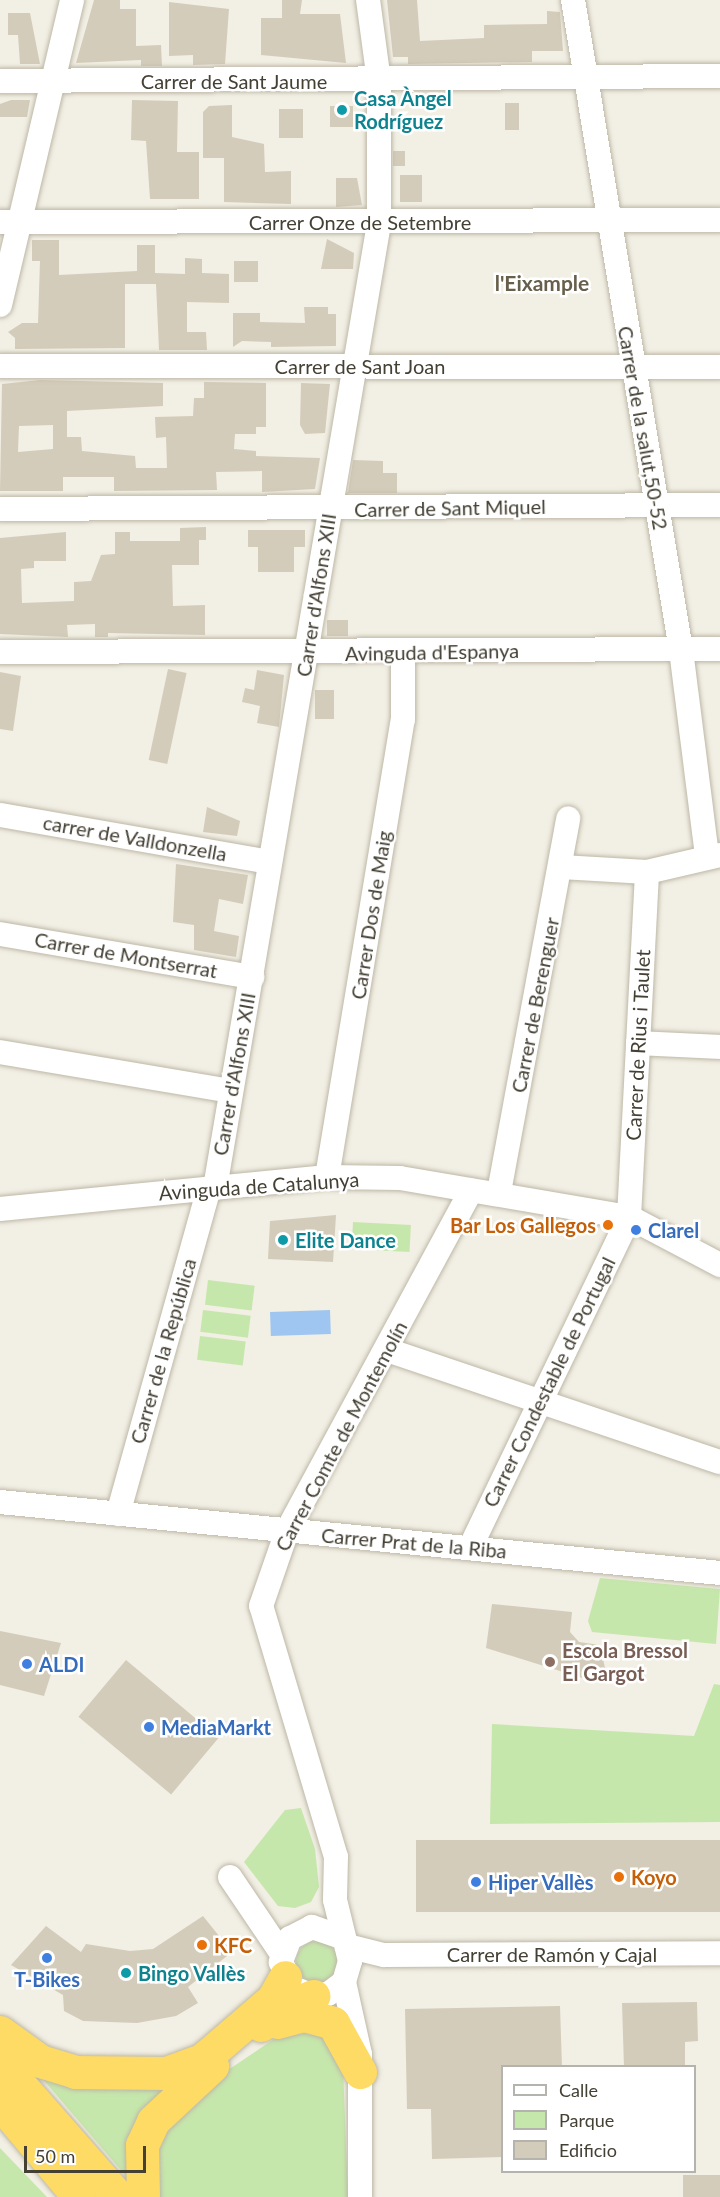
<!DOCTYPE html>
<meta charset="utf-8">
<style>
body{margin:0}
#map{position:relative;width:720px;height:2197px;overflow:hidden;background:#f2efe4;font-family:Lato,sans-serif}
div>[style]{position:absolute}
[style*='--x']{left:calc(var(--x)*1px);top:calc(var(--y)*1px);width:calc(var(--w)*1px);rotate:calc(var(--a)*1deg)}
.green>*{inset:0;background:#c6e7ac;transform-origin:0 0}
.round{border-radius:50%}
.water>*{inset:0;background:#9fc6f0;transform-origin:0 0}
.building>*{inset:0;background:#d4ccba;transform-origin:0 0}
.roads{filter:drop-shadow(0 0 2px #bdb8a7) drop-shadow(0 0 2px #bdb8a7)}
.minor>*{height:24px;margin:-12px;padding:0 12px;transform-origin:12px;border-radius:12px;background:#fff}
.highway>*{height:33px;margin:-16.5px;padding:0 16.5px;transform-origin:16.5px;border-radius:16.5px;background:#fedb64}
.dots>*{width:16px;height:16px;translate:-50% -50%;box-sizing:border-box;border:3px solid #fff;border-radius:50%}
span{translate:-50% -50%;white-space:nowrap;text-align:center;line-height:1.15;-webkit-text-stroke:5px #fff;paint-order:stroke}
.street-label{font-size:20px;color:#444034}
.culture-label{font-size:20px;color:#0d838f;font-weight:700}
.left{translate:0 -50%;text-align:left}
.food-label{font-size:20px;color:#c56008;font-weight:700}
.right{translate:-100% -50%;text-align:right}
.shop-label{font-size:20px;color:#366cbe;font-weight:700}
.education-label{font-size:20px;color:#785e54;font-weight:700}
.neighbourhood-label{font-size:21px;color:#675f4b;font-weight:700}
.legend{position:absolute;left:501px;top:2065px;width:195px;height:108px;box-sizing:border-box;background:#fff;border:2px solid #b4b3ae;margin:0;padding:8px 10px;list-style:none;font-size:18px;color:#444034}
.legend li{display:flex;align-items:center;gap:12px;height:30px}
.legend b{width:30px;border:2px solid #b4b3ae}
.scale{position:absolute;left:24px;top:2146px;width:122px;height:27px;box-sizing:border-box;border:3px solid #444034;border-top:0;padding-left:8px;font-size:18px;line-height:21px;white-space:nowrap;color:#444034;-webkit-text-stroke:4px #fff;paint-order:stroke}
</style>
<div id="map">
<div class="green">
<i style="left:353px;top:1222px;width:58px;height:27px;rotate:3deg"></i>
<i style="left:208px;top:1280px;width:47px;height:25px;rotate:7deg"></i>
<i style="left:203px;top:1310px;width:48px;height:22px;rotate:7deg"></i>
<i style="left:200px;top:1336px;width:46px;height:24px;rotate:7deg"></i>
<i style="clip-path:polygon(600px 1578px,720px 1589px,716px 1644px,592px 1632px,588px 1621px)"></i>
<i style="clip-path:polygon(714px 1684px,720px 1685px,720px 1822px,490px 1824px,492px 1724px,694px 1736px)"></i>
<i style="clip-path:polygon(301px 1808px,315px 1849px,319px 1887px,311px 1902px,295px 1908px,278px 1906px,244px 1862px,285px 1810px)"></i>
<i class="round" style="left:296px;top:1941px;width:42px;height:42px"></i>
<i style="clip-path:polygon(292px 2027px,342px 2040px,348px 2197px,156px 2197px,151px 2152px,165px 2122px,204px 2086px)"></i>
<i style="clip-path:polygon(34px 2069px,181px 2078px,132px 2183px)"></i>
<i style="clip-path:polygon(0 2148px,47px 2197px,0 2197px)"></i>
</div>
<div class="water">
<i style="left:330px;top:1310px;width:24px;height:60px;rotate:88deg"></i>
</div>
<div class="building">
<i style="clip-path:polygon(94px 0,120px 0,120px 9px,136px 9px,136px 46px,161px 45px,162px 66px,141px 66px,141px 60px,76px 63px)"></i>
<i style="clip-path:polygon(282px 0,302px 0,300px 14px,340px 14px,346px 63px,261px 55px,261px 18px,282px 18px)"></i>
<i style="clip-path:polygon(387px 0,417px 0,420px 41px,484px 38px,484px 25px,547px 24px,547px 11px,560px 12px,563px 51px,532px 51px,532px 62px,408px 64px,408px 57px,393px 57px)"></i>
<i style="clip-path:polygon(169px 2px,229px 9px,225px 64px,193px 65px,193px 55px,169px 56px)"></i>
<i style="clip-path:polygon(8px 13px,30px 13px,40px 64px,20px 64px,18px 35px,8px 35px)"></i>
<i style="clip-path:polygon(11px 100px,30px 100px,27px 117px,0 117px,0 104px)"></i>
<i style="clip-path:polygon(132px 100px,178px 101px,177px 152px,199px 152px,199px 199px,150px 199px,146px 141px,131px 140px)"></i>
<i style="left:505px;top:103px;width:14px;height:27px"></i>
<i style="clip-path:polygon(232px 105px,232px 137px,264px 144px,265px 172px,291px 171px,291px 204px,224px 202px,224px 158px,203px 158px,203px 112px,209px 106px)"></i>
<i style="left:330px;top:106px;width:23px;height:21px"></i>
<i style="left:279px;top:109px;width:24px;height:29px"></i>
<i style="left:393px;top:151px;width:12px;height:15px"></i>
<i style="left:400px;top:175px;width:22px;height:27px"></i>
<i style="clip-path:polygon(336px 178px,357px 178px,362px 205px,336px 207px)"></i>
<i style="clip-path:polygon(327px 239px,354px 253px,353px 269px,321px 269px)"></i>
<i style="clip-path:polygon(32px 240px,59px 240px,59px 275px,137px 271px,137px 245px,155px 245px,155px 273px,185px 274px,185px 258px,202px 259px,202px 273px,229px 274px,229px 303px,187px 302px,187px 332px,206px 332px,207px 350px,159px 350px,156px 284px,125px 284px,125px 348px,15px 349px,15px 338px,8px 332px,22px 323px,38px 323px,40px 261px,32px 261px)"></i>
<i style="left:234px;top:261px;width:24px;height:21px"></i>
<i style="clip-path:polygon(304px 307px,328px 307px,328px 314px,336px 314px,336px 346px,271px 347px,271px 342px,242px 341px,233px 347px,233px 313px,260px 313px,260px 322px,305px 323px)"></i>
<i style="clip-path:polygon(evenodd,40px 380px,163px 383px,163px 406px,67px 411px,67px 437px,81px 437px,82px 451px,135px 456px,136px 468px,167px 468px,166px 437px,156px 438px,155px 417px,193px 416px,194px 398px,204px 398px,204px 382px,266px 383px,266px 427px,256px 427px,256px 434px,235px 434px,234px 449px,256px 451px,256px 456px,320px 458px,315px 489px,262px 492px,262px 471px,216px 472px,217px 490px,114px 491px,114px 477px,63px 477px,63px 491px,0 491px,2px 384px,40px 380px,53px 425px,53px 449px,18px 452px,19px 426px,53px 425px)"></i>
<i style="clip-path:polygon(301px 383px,330px 384px,325px 433px,305px 434px,300px 425px)"></i>
<i style="clip-path:polygon(353px 460px,383px 461px,383px 473px,397px 473px,397px 493px,348px 493px)"></i>
<i style="clip-path:polygon(206px 527px,206px 540px,199px 540px,199px 565px,172px 565px,173px 606px,205px 605px,205px 635px,108px 633px,108px 637px,95px 637px,95px 624px,67px 625px,68px 637px,0 634px,0 538px,66px 532px,66px 561px,34px 561px,34px 568px,21px 569px,22px 603px,74px 601px,74px 582px,91px 581px,101px 555px,115px 554px,115px 532px,130px 532px,130px 541px,180px 541px,180px 528px)"></i>
<i style="clip-path:polygon(248px 530px,305px 530px,305px 547px,294px 547px,294px 572px,258px 572px,258px 547px,248px 547px)"></i>
<i style="left:327px;top:620px;width:21px;height:16px"></i>
<i style="left:168px;top:669px;width:19px;height:93px;rotate:12deg"></i>
<i style="clip-path:polygon(257px 670px,284px 675px,279px 727px,257px 723px,260px 706px,242px 702px,245px 688px,254px 690px)"></i>
<i style="clip-path:polygon(0 672px,21px 676px,13px 731px,0 729px)"></i>
<i style="left:315px;top:690px;width:19px;height:29px"></i>
<i style="clip-path:polygon(207px 807px,240px 821px,237px 836px,203px 832px)"></i>
<i style="clip-path:polygon(176px 864px,248px 875px,243px 904px,219px 899px,214px 931px,239px 936px,236px 957px,194px 950px,194px 925px,173px 922px)"></i>
<i style="clip-path:polygon(336px 1215px,333px 1262px,268px 1259px,270px 1221px)"></i>
<i style="clip-path:polygon(492px 1604px,572px 1612px,570px 1632px,579px 1642px,600px 1645px,605px 1668px,593px 1667px,592px 1681px,486px 1648px)"></i>
<i style="clip-path:polygon(0 1631px,61px 1643px,44px 1696px,0 1685px)"></i>
<i style="left:126px;top:1660px;width:121px;height:74px;rotate:40deg"></i>
<i style="left:720px;top:1840px;width:72px;height:304px;rotate:90deg"></i>
<i style="clip-path:polygon(203px 1916px,232px 1952px,188px 1987px,198px 2003px,176px 2016px,137px 2023px,83px 2021px,64px 2011px,63px 1995px,11px 1965px,46px 1926px,81px 1952px,86px 1944px,130px 1951px,153px 1949px)"></i>
<i style="clip-path:polygon(697px 2002px,698px 2041px,685px 2042px,685px 2067px,624px 2067px,622px 2003px)"></i>
<i style="clip-path:polygon(560px 2006px,562px 2067px,502px 2067px,502px 2157px,432px 2159px,431px 2109px,407px 2109px,405px 2009px)"></i>
<i style="left:683px;top:2175px;width:37px;height:22px"></i>
</div>
<div class="roads">
<div class="minor">
<i style="--x:573;--y:0;--w:659;--a:80.57"></i>
<i style="--x:681;--y:650;--w:209;--a:82.8"></i>
<i style="--x:0;--y:81;--w:720;--a:-0.4"></i>
<i style="--x:0;--y:222;--w:720;--a:-0.16"></i>
<i style="--x:0;--y:305;--w:313;--a:-76.7"></i>
<i style="--x:0;--y:366;--w:720;--a:0.08"></i>
<i style="--x:0;--y:509;--w:720;--a:-0.32"></i>
<i style="--x:0;--y:652;--w:720;--a:-0.24"></i>
<i style="--x:0;--y:815;--w:274;--a:9.9"></i>
<i style="--x:561;--y:867;--w:86;--a:3.3"></i>
<i style="--x:647;--y:872;--w:75;--a:-13.1"></i>
<i style="--x:0;--y:934;--w:256;--a:9.7"></i>
<i style="--x:638;--y:1043;--w:82;--a:2.8"></i>
<i style="--x:0;--y:1052;--w:234;--a:9.6"></i>
<i style="--x:327;--y:1177;--w:463;--a:-80.6"></i>
<i style="--x:403;--y:720;--w:68;--a:-90"></i>
<i style="--x:215;--y:1188;--w:979;--a:-80.35"></i>
<i style="--x:379;--y:223;--w:142;--a:-90"></i>
<i style="--x:379;--y:81;--w:82;--a:-97.7"></i>
<i style="--x:499;--y:1192;--w:380;--a:-79.5"></i>
<i style="--x:0;--y:1209;--w:329;--a:-5.6"></i>
<i style="--x:327;--y:1177;--w:73;--a:0.8"></i>
<i style="--x:400;--y:1178;--w:232;--a:9.7"></i>
<i style="--x:629;--y:1217;--w:103;--a:27.8"></i>
<i style="--x:387;--y:1350;--w:351;--a:18.6"></i>
<i style="--x:0;--y:1502;--w:723;--a:5.63"></i>
<i style="--x:118;--y:1514;--w:338;--a:-74.4"></i>
<i style="--x:470;--y:1548;--w:367;--a:-64.3"></i>
<i style="--x:629;--y:1217;--w:345;--a:-87"></i>
<i style="--x:230;--y:1877;--w:93;--a:56"></i>
<i style="--x:341;--y:1937;--w:31;--a:-161"></i>
<i style="--x:312;--y:1927;--w:25;--a:153"></i>
<i style="--x:290;--y:1938;--w:26;--a:111"></i>
<i style="--x:281;--y:1962;--w:29;--a:65"></i>
<i style="--x:293;--y:1988;--w:22;--a:22"></i>
<i style="--x:313;--y:1996;--w:15;--a:-8"></i>
<i style="--x:328;--y:1994;--w:20;--a:-37"></i>
<i style="--x:344;--y:1982;--w:22;--a:-74"></i>
<i style="--x:350;--y:1961;--w:63;--a:-103.8"></i>
<i style="--x:335;--y:1900;--w:43;--a:-88.7"></i>
<i style="--x:336;--y:1857;--w:262;--a:-106.6"></i>
<i style="--x:261;--y:1606;--w:79;--a:-70.9"></i>
<i style="--x:287;--y:1531;--w:387;--a:-61.6"></i>
<i style="--x:347;--y:1946;--w:38;--a:14"></i>
<i style="--x:384;--y:1955;--w:336;--a:-0.3"></i>
<i style="--x:344;--y:1982;--w:74;--a:77.5"></i>
<i style="--x:360;--y:2054;--w:143;--a:90"></i>
</div>
<div class="highway">
<i style="--x:277;--y:2022;--w:28;--a:-15"></i>
<i style="--x:304;--y:2015;--w:30;--a:15"></i>
<i style="--x:333;--y:2023;--w:56;--a:61.1"></i>
<i style="--x:261;--y:2025;--w:26;--a:-39"></i>
<i style="--x:281;--y:2009;--w:35;--a:-22"></i>
<i style="--x:0;--y:2032;--w:49;--a:35.9"></i>
<i style="--x:40;--y:2061;--w:37;--a:17"></i>
<i style="--x:75;--y:2072;--w:91;--a:0.6"></i>
<i style="--x:166;--y:2073;--w:38;--a:-20"></i>
<i style="--x:202;--y:2060;--w:94;--a:-40.7"></i>
<i style="--x:273;--y:1999;--w:25;--a:-61"></i>
<i style="--x:0;--y:2062;--w:179;--a:48.8"></i>
<i style="--x:0;--y:2103;--w:123;--a:50"></i>
<i style="--x:143;--y:2197;--w:52;--a:-91.1"></i>
<i style="--x:142;--y:2145;--w:26;--a:-65"></i>
<i style="--x:153;--y:2121;--w:81;--a:-43"></i>
</div>
</div>
<div class="dots">
<i style="left:342px;top:110px;background:#0f9aa8"></i>
<i style="left:608px;top:1225px;background:#e8710a"></i>
<i style="left:636px;top:1230px;background:#3f7fe0"></i>
<i style="left:283px;top:1240px;background:#0f9aa8"></i>
<i style="left:550px;top:1662px;background:#8d6e63"></i>
<i style="left:27px;top:1664px;background:#3f7fe0"></i>
<i style="left:149px;top:1727px;background:#3f7fe0"></i>
<i style="left:619px;top:1877px;background:#e8710a"></i>
<i style="left:476px;top:1882px;background:#3f7fe0"></i>
<i style="left:202px;top:1945px;background:#e8710a"></i>
<i style="left:47px;top:1958px;background:#3f7fe0"></i>
<i style="left:126px;top:1973px;background:#0f9aa8"></i>
</div>
<div class="street-label">
<span style="left:234px;top:81px">Carrer de Sant Jaume</span>
<span style="left:360px;top:222px">Carrer Onze de Setembre</span>
<span style="left:360px;top:366px">Carrer de Sant Joan</span>
<span style="left:643px;top:428px;rotate:80deg">Carrer de la salut,50-52</span>
<span style="left:450px;top:508px;rotate:-1deg">Carrer de Sant Miquel</span>
<span style="left:316px;top:595px;rotate:-81deg">Carrer d'Alfons XIII</span>
<span style="left:432px;top:652px;rotate:-1deg">Avinguda d'Espanya</span>
<span style="left:135px;top:838px;rotate:10deg">carrer de Valldonzella</span>
<span style="left:371px;top:915px;rotate:-81deg">Carrer Dos de Maig</span>
<span style="left:126px;top:955px;rotate:10deg">Carrer de Montserrat</span>
<span style="left:535px;top:1005px;rotate:-79deg">Carrer de Berenguer</span>
<span style="left:638px;top:1045px;rotate:-87deg">Carrer de Rius i Taulet</span>
<span style="left:234px;top:1074px;rotate:-80deg">Carrer d'Alfons XIII</span>
<span style="left:259px;top:1186px;rotate:-4deg">Avinguda de Catalunya</span>
<span style="left:163px;top:1351px;rotate:-74deg">Carrer de la República</span>
<span style="left:549px;top:1382px;rotate:-64deg">Carrer Condestable de Portugal</span>
<span style="left:341px;top:1436px;rotate:-62deg">Carrer Comte de Montemolín</span>
<span style="left:414px;top:1543px;rotate:5deg">Carrer Prat de la Riba</span>
<span style="left:552px;top:1954px">Carrer de Ramón y Cajal</span>
</div>
<div class="culture-label">
<span class="left" style="left:354px;top:110px">Casa Àngel<br>Rodríguez</span>
<span class="left" style="left:295px;top:1240px">Elite Dance</span>
<span class="left" style="left:138px;top:1973px">Bingo Vallès</span>
</div>
<div class="food-label">
<span class="right" style="left:596px;top:1225px">Bar Los Gallegos</span>
<span class="left" style="left:631px;top:1877px">Koyo</span>
<span class="left" style="left:214px;top:1945px">KFC</span>
</div>
<div class="shop-label">
<span class="left" style="left:648px;top:1230px">Clarel</span>
<span class="left" style="left:39px;top:1664px">ALDI</span>
<span class="left" style="left:161px;top:1727px">MediaMarkt</span>
<span class="left" style="left:488px;top:1882px">Hiper Vallès</span>
<span style="left:47px;top:1979px">T-Bikes</span>
</div>
<div class="education-label">
<span class="left" style="left:562px;top:1662px">Escola Bressol<br>El Gargot</span>
</div>
<div class="neighbourhood-label">
<span style="left:542px;top:283px">l'Eixample</span>
</div>
<ul class="legend">
<li><b style="height:8px;background:#fff"></b>Calle</li>
<li><b style="height:16px;background:#c6e7ac"></b>Parque</li>
<li><b style="height:16px;background:#d4ccba"></b>Edificio</li>
</ul>
<div class="scale">50 m</div>
</div>
